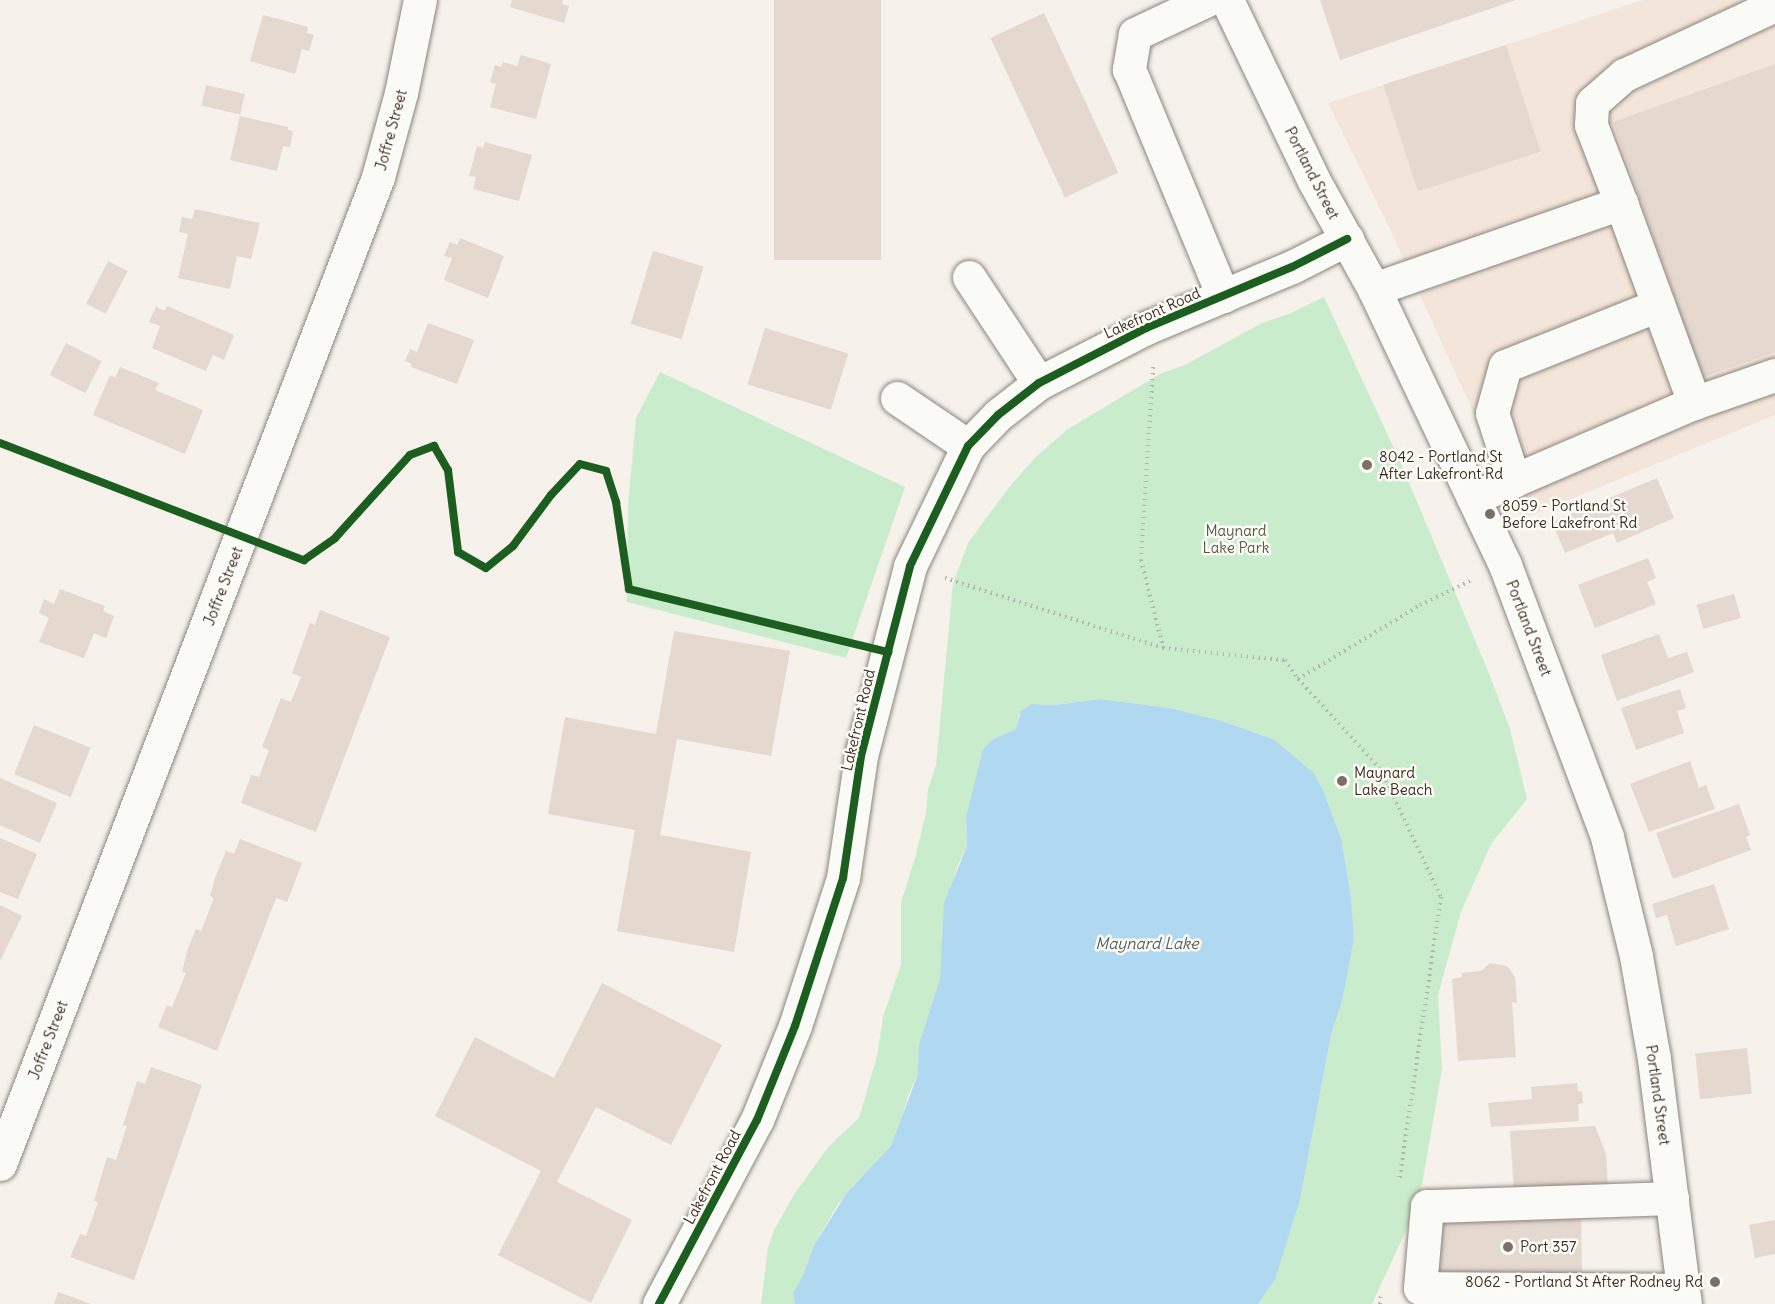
<!DOCTYPE html>
<style>
body{margin:0}
#map{position:relative;width:1775px;height:1304px;overflow:hidden;background:#f6f1eb;font-family:Delius,sans-serif}
div>[style]{position:absolute}
[style*='--x']{left:calc(var(--x)*1px);top:calc(var(--y)*1px);width:calc(var(--w)*1px);rotate:calc(var(--a)*1deg)}
.built>*{inset:0;background:#f4e5da}
.green>*{inset:0;background:#c9eccc}
.water>*{inset:0;background:#b1d8f1}
.building>*{inset:0;background:#e4d8cf;transform-origin:0 0}
.path>*{height:4px;margin-top:-2px;transform-origin:0;background:repeating-linear-gradient(90deg,#b5b3b0 0 1.5px,transparent 0 6px)}
.roads{filter:drop-shadow(0 0 2px #8a857f) drop-shadow(0 0 2px #8a857f)}
.minor>*{height:33px;margin:-16.5px;padding:0 16.5px;transform-origin:16.5px;border-radius:16.5px;background:#fafaf7}
.major>*{height:33px;margin:-16.5px;padding:0 16.5px;transform-origin:16.5px;border-radius:16.5px;background:#fafaf7}
.cycleway>*{height:8px;margin:-4px;padding:0 4px;transform-origin:4px;border-radius:4px;background:#1b5e20}
.dots>*{width:16px;height:16px;translate:-50% -50%;box-sizing:border-box;border:3px solid #fdfcf7;border-radius:50%}
span{translate:-50% -50%;white-space:nowrap;text-align:center;line-height:1.15;-webkit-text-stroke:5px #fdfcf7;paint-order:stroke}
.street-label{font-size:15px;color:#3b2a1e}
.poi-label{font-size:15px;color:#3b2a1e}
.left{translate:0 -50%;text-align:left}
.right{translate:-100% -50%;text-align:right}
.park-label{font-size:15px;color:#555943}
.water-label{font-size:16px;color:#555b5e;font-style:italic}
</style>
<div id="map">
<div class="built">
<i style="clip-path:polygon(1643px 0,1775px 0,1775px 415px,1522px 519px,1388px 225px,1328px 103px)"></i>
</div>
<div class="green">
<i style="clip-path:polygon(1324px 297px,1402px 466px,1488px 671px,1510px 729px,1527px 799px,1491px 844px,1461px 912px,1438px 995px,1442px 1069px,1419px 1202px,1372px 1304px,1258px 1304px,1275px 1280px,1300px 1200px,1331px 1035px,1342px 1002px,1354px 939px,1351px 896px,1341px 838px,1323px 790px,1309px 768px,1265px 736px,1222px 721px,1170px 708px,1100px 699px,1054px 705px,1032px 704px,1019px 715px,1016px 729px,993px 739px,966px 818px,967px 846px,957px 867px,943px 920px,944px 945px,940px 979px,918px 1074px,908px 1096px,897px 1135px,891px 1146px,838px 1204px,813px 1247px,803px 1276px,794px 1293px,795px 1304px,761px 1304px,768px 1248px,774px 1230px,795px 1193px,829px 1146px,859px 1118px,877px 1056px,883px 1017px,901px 965px,901px 903px,915px 858px,926px 813px,928px 789px,936px 765px,953px 584px,968px 543px,1010px 486px,1036px 457px,1068px 429px,1160px 374px,1185px 365px,1262px 323px,1289px 314px)"></i>
<i style="clip-path:polygon(660px 372px,905px 487px,846px 658px,627px 602px,628px 505px,636px 418px)"></i>
</div>
<div class="water">
<i style="clip-path:polygon(1100px 699px,1170px 708px,1222px 721px,1273px 739px,1313px 772px,1323px 790px,1341px 838px,1351px 896px,1354px 939px,1342px 1002px,1331px 1035px,1300px 1200px,1275px 1280px,1258px 1304px,795px 1304px,793px 1293px,803px 1276px,813px 1247px,846px 1194px,891px 1146px,918px 1074px,919px 1045px,940px 979px,944px 903px,967px 846px,966px 818px,983px 749px,993px 739px,1016px 729px,1021px 711px,1032px 704px,1054px 705px)"></i>
</div>
<div class="building">
<i style="clip-path:polygon(512px 0,563px 0,562px 4px,569px 6px,564px 23px,510px 7px)"></i>
<i style="left:774px;top:0;width:107px;height:260px"></i>
<i style="clip-path:polygon(1320px 0,1516px 0,1340px 60px)"></i>
<i style="left:1044px;top:13px;width:176px;height:59px;rotate:65deg"></i>
<i style="clip-path:polygon(263px 15px,308px 27px,307px 33px,314px 35px,309px 51px,302px 49px,295px 74px,250px 61px)"></i>
<i style="left:1506px;top:45px;width:112px;height:129px;rotate:72deg"></i>
<i style="clip-path:polygon(521px 55px,551px 64px,536px 119px,490px 107px,496px 84px,490px 82px,495px 65px,501px 67px,503px 62px,517px 66px)"></i>
<i style="clip-path:polygon(1775px 64px,1775px 352px,1703px 377px,1613px 122px)"></i>
<i style="left:206px;top:85px;width:40px;height:21px;rotate:13deg"></i>
<i style="clip-path:polygon(240px 116px,288px 127px,288px 130px,293px 131px,290px 147px,283px 146px,277px 171px,230px 160px)"></i>
<i style="clip-path:polygon(485px 142px,532px 155px,519px 201px,473px 189px,476px 177px,469px 176px,477px 146px,483px 148px)"></i>
<i style="clip-path:polygon(195px 209px,260px 223px,251px 259px,237px 256px,230px 289px,178px 278px,188px 234px,179px 232px,182px 217px,192px 219px)"></i>
<i style="clip-path:polygon(460px 238px,504px 256px,488px 298px,444px 280px,452px 258px,444px 256px,450px 242px,457px 245px)"></i>
<i style="left:653px;top:251px;width:53px;height:76px;rotate:17deg"></i>
<i style="left:108px;top:261px;width:22px;height:48px;rotate:27deg"></i>
<i style="clip-path:polygon(167px 306px,234px 335px,224px 360px,213px 355px,206px 371px,152px 348px,160px 326px,149px 322px,156px 307px,165px 311px)"></i>
<i style="clip-path:polygon(428px 323px,474px 340px,457px 384px,411px 367px,412px 364px,405px 361px,410px 349px,417px 352px)"></i>
<i style="left:765px;top:328px;width:87px;height:59px;rotate:17deg"></i>
<i style="left:66px;top:343px;width:40px;height:36px;rotate:27deg"></i>
<i style="clip-path:polygon(120px 367px,159px 383px,155px 390px,203px 410px,185px 454px,93px 415px,110px 375px,115px 378px)"></i>
<i style="clip-path:polygon(1657px 478px,1674px 518px,1617px 543px,1613px 533px,1565px 553px,1552px 522px)"></i>
<i style="clip-path:polygon(1648px 558px,1656px 578px,1647px 582px,1656px 604px,1595px 628px,1578px 585px)"></i>
<i style="clip-path:polygon(60px 589px,105px 606px,103px 611px,114px 616px,106px 638px,94px 633px,84px 658px,39px 642px,49px 618px,39px 613px,44px 599px,54px 604px)"></i>
<i style="left:1734px;top:594px;width:25px;height:39px;rotate:74deg"></i>
<i style="clip-path:polygon(320px 610px,390px 637px,316px 832px,241px 803px,251px 775px,259px 777px,269px 750px,262px 747px,281px 698px,291px 702px,301px 677px,292px 673px,310px 623px,315px 625px)"></i>
<i style="clip-path:polygon(674px 631px,790px 651px,771px 756px,677px 739px,660px 835px,751px 852px,734px 952px,617px 931px,635px 830px,548px 814px,565px 717px,656px 734px)"></i>
<i style="clip-path:polygon(1659px 634px,1668px 658px,1687px 652px,1694px 672px,1617px 701px,1601px 655px)"></i>
<i style="clip-path:polygon(1680px 689px,1686px 708px,1677px 711px,1684px 733px,1636px 750px,1621px 708px)"></i>
<i style="left:34px;top:725px;width:61px;height:53px;rotate:22deg"></i>
<i style="clip-path:polygon(1690px 761px,1699px 788px,1706px 785px,1715px 809px,1649px 832px,1630px 784px)"></i>
<i style="clip-path:polygon(0 778px,57px 803px,40px 843px,0 825px)"></i>
<i style="clip-path:polygon(1739px 804px,1750px 835px,1746px 837px,1751px 850px,1673px 879px,1656px 833px)"></i>
<i style="clip-path:polygon(0 838px,37px 854px,18px 899px,0 892px)"></i>
<i style="clip-path:polygon(240px 839px,302px 863px,287px 902px,276px 898px,217px 1051px,158px 1027px,167px 1005px,172px 1007px,186px 973px,182px 972px,187px 951px,196px 929px,201px 931px,214px 898px,210px 896px,215px 878px,226px 851px,234px 854px)"></i>
<i style="clip-path:polygon(1714px 884px,1729px 929px,1676px 946px,1667px 915px,1656px 918px,1652px 904px)"></i>
<i style="clip-path:polygon(0 905px,22px 916px,0 961px)"></i>
<i style="clip-path:polygon(1490px 963px,1507px 966px,1515px 977px,1517px 1003px,1512px 1002px,1516px 1057px,1458px 1061px,1452px 979px,1462px 977px,1462px 973px,1481px 971px)"></i>
<i style="clip-path:polygon(602px 983px,722px 1045px,671px 1145px,596px 1107px,557px 1182px,632px 1220px,591px 1303px,498px 1255px,541px 1171px,435px 1116px,475px 1037px,554px 1078px)"></i>
<i style="left:1747px;top:1048px;width:46px;height:52px;rotate:84deg"></i>
<i style="clip-path:polygon(151px 1067px,202px 1085px,134px 1280px,70px 1257px,80px 1234px,86px 1236px,98px 1202px,94px 1201px,107px 1157px,116px 1160px,127px 1126px,123px 1125px,137px 1081px,145px 1084px)"></i>
<i style="clip-path:polygon(1577px 1083px,1578px 1091px,1582px 1091px,1583px 1103px,1578px 1104px,1579px 1121px,1491px 1127px,1488px 1103px,1532px 1099px,1531px 1087px)"></i>
<i style="clip-path:polygon(1595px 1126px,1606px 1154px,1608px 1187px,1514px 1192px,1510px 1131px)"></i>
<i style="left:1581px;top:1213px;width:67px;height:147px;rotate:89deg"></i>
<i style="clip-path:polygon(1775px 1220px,1775px 1254px,1755px 1258px,1749px 1225px)"></i>
<i style="clip-path:polygon(58px 1292px,91px 1304px,54px 1304px)"></i>
</div>
<div class="path">
<i style="--x:1153;--y:367;--w:193;--a:93.6"></i>
<i style="--x:1141;--y:560;--w:90;--a:75.8"></i>
<i style="--x:945;--y:578;--w:229;--a:17.8"></i>
<i style="--x:1163;--y:648;--w:123;--a:5.6"></i>
<i style="--x:1285;--y:660;--w:23;--a:56"></i>
<i style="--x:1298;--y:679;--w:123;--a:47.6"></i>
<i style="--x:1381;--y:770;--w:140;--a:64.7"></i>
<i style="--x:1441;--y:897;--w:287;--a:98.4"></i>
<i style="--x:1298;--y:679;--w:143;--a:-31.2"></i>
<i style="--x:1420;--y:605;--w:58;--a:-25.7"></i>
<i style="--x:1380;--y:1304;--w:9;--a:-84"></i>
</div>
<div class="roads">
<div class="minor">
<i style="--x:1207;--y:0;--w:80;--a:154.7"></i>
<i style="--x:1135;--y:34;--w:36;--a:100"></i>
<i style="--x:1129;--y:69;--w:246;--a:67.5"></i>
<i style="--x:1621;--y:203;--w:84;--a:-111"></i>
<i style="--x:1591;--y:125;--w:22;--a:-87"></i>
<i style="--x:1592;--y:103;--w:43;--a:-41.2"></i>
<i style="--x:1624;--y:75;--w:166;--a:-24.9"></i>
<i style="--x:969;--y:277;--w:127;--a:56.6"></i>
<i style="--x:1374;--y:289;--w:262;--a:-19.2"></i>
<i style="--x:1621;--y:203;--w:213;--a:69.9"></i>
<i style="--x:897;--y:398;--w:86;--a:34.1"></i>
<i style="--x:1514;--y:481;--w:71;--a:-107.9"></i>
<i style="--x:1492;--y:413;--w:49;--a:-74.5"></i>
<i style="--x:1505;--y:366;--w:165;--a:-21.7"></i>
<i style="--x:1473;--y:498;--w:241;--a:-23.3"></i>
<i style="--x:1694;--y:403;--w:86;--a:-19.1"></i>
<i style="--x:0;--y:1164;--w:1057;--a:-69.04"></i>
<i style="--x:378;--y:177;--w:87;--a:-74.7"></i>
<i style="--x:401;--y:93;--w:95;--a:-78.5"></i>
<i style="--x:1672;--y:1198;--w:245;--a:178.1"></i>
<i style="--x:1427;--y:1206;--w:82;--a:94.9"></i>
<i style="--x:1420;--y:1288;--w:263;--a:0.4"></i>
<i style="--x:659;--y:1304;--w:208;--a:-62"></i>
<i style="--x:757;--y:1120;--w:101;--a:-68"></i>
<i style="--x:795;--y:1026;--w:156;--a:-72"></i>
<i style="--x:843;--y:878;--w:123;--a:-81.6"></i>
<i style="--x:861;--y:756;--w:196;--a:-75.5"></i>
<i style="--x:910;--y:566;--w:133;--a:-64.2"></i>
<i style="--x:968;--y:446;--w:43;--a:-45.9"></i>
<i style="--x:998;--y:415;--w:52;--a:-38"></i>
<i style="--x:1039;--y:383;--w:120;--a:-27.2"></i>
<i style="--x:1146;--y:328;--w:158;--a:-22.7"></i>
<i style="--x:1292;--y:267;--w:62;--a:-27"></i>
</div>
<div class="major">
<i style="--x:1227;--y:0;--w:199;--a:64.3"></i>
<i style="--x:1313;--y:179;--w:126;--a:61"></i>
<i style="--x:1374;--y:289;--w:306;--a:64.6"></i>
<i style="--x:1505;--y:565;--w:290;--a:69.4"></i>
<i style="--x:1607;--y:837;--w:122;--a:76.3"></i>
<i style="--x:1636;--y:956;--w:105;--a:80.1"></i>
<i style="--x:1654;--y:1059;--w:247;--a:82.8"></i>
</div>
</div>
<div class="cycleway">
<i style="--x:0;--y:443;--w:326;--a:21.1"></i>
<i style="--x:304;--y:560;--w:38;--a:-35"></i>
<i style="--x:335;--y:538;--w:112;--a:-47.9"></i>
<i style="--x:410;--y:455;--w:26;--a:-21"></i>
<i style="--x:434;--y:446;--w:28;--a:60"></i>
<i style="--x:448;--y:470;--w:83;--a:83"></i>
<i style="--x:458;--y:552;--w:32;--a:30"></i>
<i style="--x:486;--y:568;--w:35;--a:-39"></i>
<i style="--x:513;--y:546;--w:64;--a:-53.3"></i>
<i style="--x:551;--y:495;--w:42;--a:-46.9"></i>
<i style="--x:580;--y:464;--w:27;--a:15"></i>
<i style="--x:606;--y:471;--w:33;--a:72"></i>
<i style="--x:616;--y:502;--w:88;--a:81.5"></i>
<i style="--x:629;--y:589;--w:267;--a:13.7"></i>
<i style="--x:659;--y:1304;--w:208;--a:-62"></i>
<i style="--x:757;--y:1120;--w:101;--a:-68"></i>
<i style="--x:795;--y:1026;--w:156;--a:-72"></i>
<i style="--x:843;--y:878;--w:123;--a:-81.6"></i>
<i style="--x:861;--y:756;--w:196;--a:-75.5"></i>
<i style="--x:910;--y:566;--w:133;--a:-64.2"></i>
<i style="--x:968;--y:446;--w:43;--a:-45.9"></i>
<i style="--x:998;--y:415;--w:52;--a:-38"></i>
<i style="--x:1039;--y:383;--w:120;--a:-27.2"></i>
<i style="--x:1146;--y:328;--w:158;--a:-22.7"></i>
<i style="--x:1292;--y:267;--w:62;--a:-27"></i>
</div>
<div class="dots">
<i style="left:1367px;top:465px;background:#7c7066"></i>
<i style="left:1490px;top:514px;background:#7c7066"></i>
<i style="left:1342px;top:781px;background:#7c7066"></i>
<i style="left:1508px;top:1247px;background:#7c7066"></i>
<i style="left:1715px;top:1282px;background:#7c7066"></i>
</div>
<div class="street-label">
<span style="left:391px;top:130px;rotate:-75deg">Joffre Street</span>
<span style="left:1312px;top:173px;rotate:63deg">Portland Street</span>
<span style="left:1152px;top:313px;rotate:-24deg">Lakefront Road</span>
<span style="left:223px;top:586px;rotate:-69deg">Joffre Street</span>
<span style="left:1529px;top:628px;rotate:69deg">Portland Street</span>
<span style="left:858px;top:720px;rotate:-77deg">Lakefront Road</span>
<span style="left:48px;top:1040px;rotate:-69deg">Joffre Street</span>
<span style="left:1658px;top:1095px;rotate:82deg">Portland Street</span>
<span style="left:712px;top:1177px;rotate:-62deg">Lakefront Road</span>
</div>
<div class="poi-label">
<span class="left" style="left:1379px;top:465px">8042 - Portland St<br>After Lakefront Rd</span>
<span class="left" style="left:1502px;top:514px">8059 - Portland St<br>Before Lakefront Rd</span>
<span class="left" style="left:1354px;top:781px">Maynard<br>Lake Beach</span>
<span class="left" style="left:1520px;top:1247px">Port 357</span>
<span class="right" style="left:1703px;top:1282px">8062 - Portland St After Rodney Rd</span>
</div>
<div class="park-label">
<span style="left:1236px;top:539px">Maynard<br>Lake Park</span>
</div>
<div class="water-label">
<span style="left:1147px;top:943px">Maynard Lake</span>
</div>
</div>
